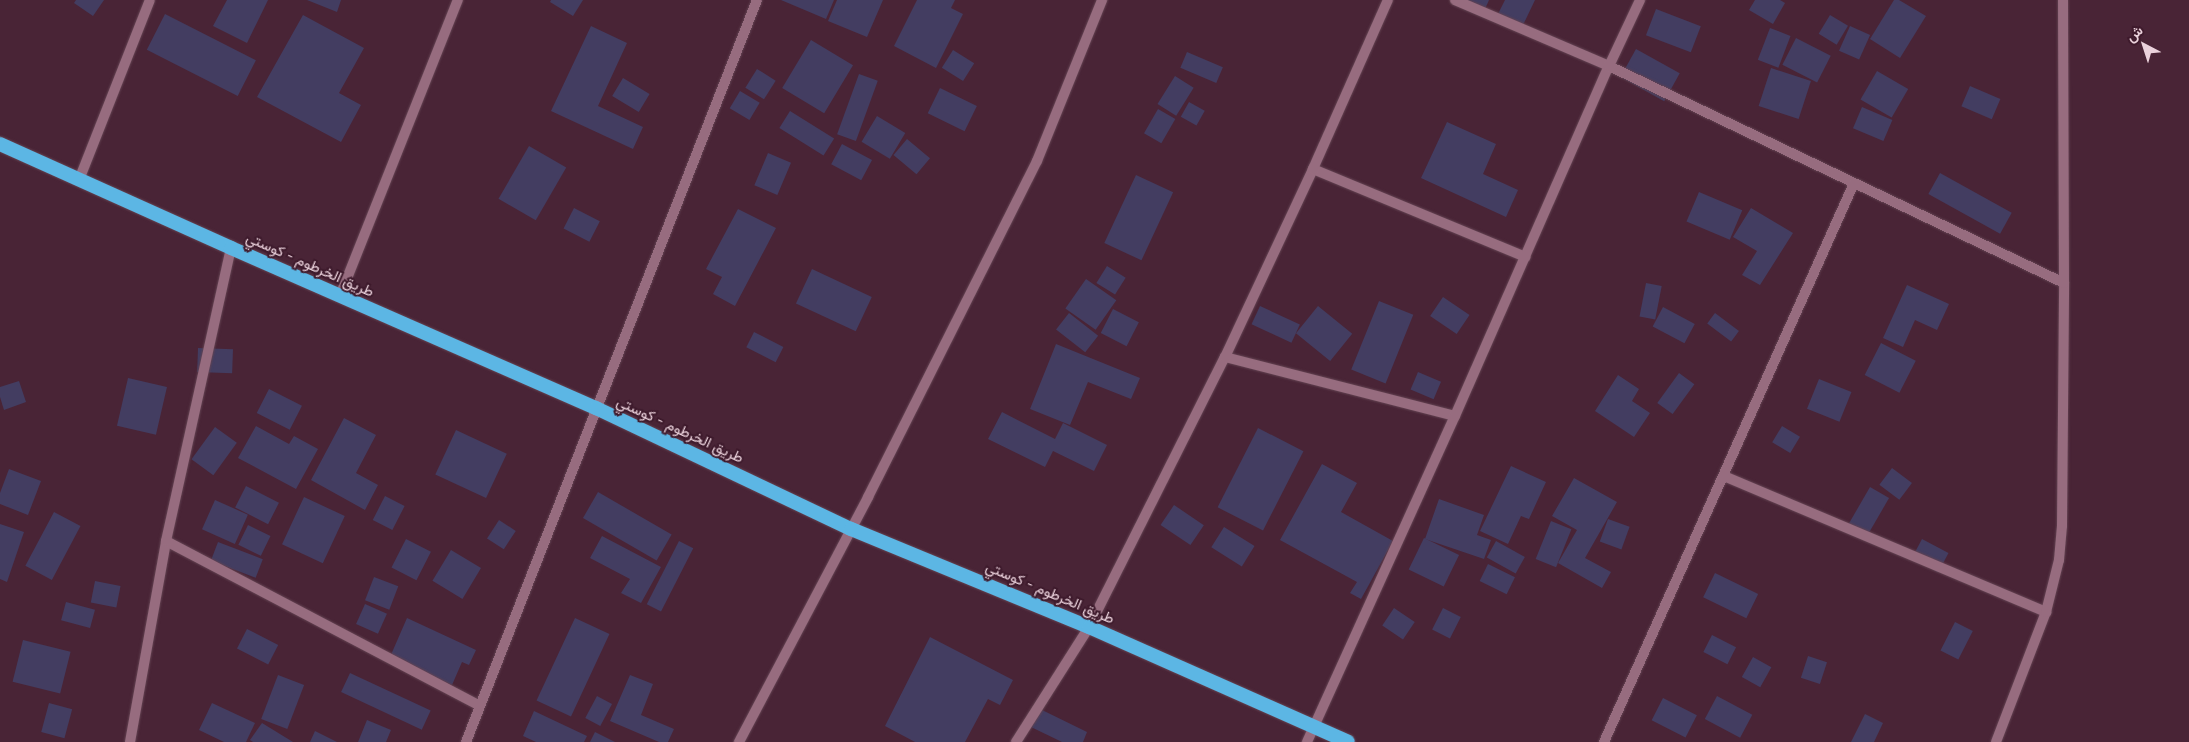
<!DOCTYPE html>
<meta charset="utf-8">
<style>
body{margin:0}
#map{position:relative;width:2189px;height:742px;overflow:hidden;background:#492436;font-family:"Roboto Serif",Vazirmatn,serif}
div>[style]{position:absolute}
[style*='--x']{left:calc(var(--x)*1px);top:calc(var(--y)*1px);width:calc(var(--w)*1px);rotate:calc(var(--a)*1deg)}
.building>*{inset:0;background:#433d61;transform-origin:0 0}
.roads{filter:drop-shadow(0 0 1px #634352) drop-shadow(0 0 1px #634352)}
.minor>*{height:10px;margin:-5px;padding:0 5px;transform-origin:5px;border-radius:5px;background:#976c7f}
.trunk>*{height:14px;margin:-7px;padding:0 7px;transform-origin:7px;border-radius:7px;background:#5cb6e4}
span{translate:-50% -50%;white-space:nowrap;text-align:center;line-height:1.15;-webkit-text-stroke:4px #3e1a2c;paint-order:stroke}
.street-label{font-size:15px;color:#ebd2dc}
.north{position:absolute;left:2119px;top:20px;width:50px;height:50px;-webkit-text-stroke:4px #3e1a2c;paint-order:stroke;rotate:320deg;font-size:14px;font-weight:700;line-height:20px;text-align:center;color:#ebd2dc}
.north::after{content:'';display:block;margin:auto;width:18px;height:22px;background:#ebd2dc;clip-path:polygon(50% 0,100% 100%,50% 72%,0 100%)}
</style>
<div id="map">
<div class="building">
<i style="clip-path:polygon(76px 0,104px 0,93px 16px,74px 3px)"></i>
<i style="clip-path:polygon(227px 0,268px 0,247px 43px,213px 26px)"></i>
<i style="clip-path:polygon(307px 0,341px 0,337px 12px)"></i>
<i style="clip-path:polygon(551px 0,583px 0,573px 16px,550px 2px)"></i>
<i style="clip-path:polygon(781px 0,834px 0,826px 19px)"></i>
<i style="clip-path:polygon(837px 0,883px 0,867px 37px,828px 21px)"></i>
<i style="clip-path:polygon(917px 0,955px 0,951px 8px,963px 14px,936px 68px,894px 46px)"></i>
<i style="clip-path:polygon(1462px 0,1489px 0,1485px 9px)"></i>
<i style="clip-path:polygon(1505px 0,1535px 0,1523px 25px,1498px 14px)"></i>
<i style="clip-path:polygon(1755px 0,1780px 0,1785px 3px,1773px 24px,1749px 10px)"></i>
<i style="clip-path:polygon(1894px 0,1899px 0,1926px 16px,1900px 58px,1870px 39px)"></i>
<i style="left:1656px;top:9px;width:48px;height:28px;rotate:21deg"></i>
<i style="left:165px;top:14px;width:102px;height:40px;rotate:27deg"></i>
<i style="clip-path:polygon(303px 15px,364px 48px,339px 93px,361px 105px,341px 142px,257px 97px)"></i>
<i style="left:1830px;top:15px;width:21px;height:22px;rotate:31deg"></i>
<i style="clip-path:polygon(591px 26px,627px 43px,598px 106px,643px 127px,633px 149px,551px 111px)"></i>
<i style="left:1850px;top:26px;width:22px;height:27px;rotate:24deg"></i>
<i style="left:1770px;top:28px;width:22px;height:34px;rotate:21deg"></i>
<i style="left:1796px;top:38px;width:39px;height:30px;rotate:27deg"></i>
<i style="left:811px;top:40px;width:49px;height:56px;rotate:31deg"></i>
<i style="left:1636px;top:49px;width:50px;height:32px;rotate:29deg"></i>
<i style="left:953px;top:50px;width:25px;height:21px;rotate:32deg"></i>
<i style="left:1187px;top:52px;width:39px;height:17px;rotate:23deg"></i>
<i style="left:1771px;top:68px;width:42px;height:40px;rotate:18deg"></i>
<i style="left:757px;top:69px;width:22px;height:22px;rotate:32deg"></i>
<i style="left:1877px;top:71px;width:36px;height:33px;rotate:30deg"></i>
<i style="left:859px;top:74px;width:20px;height:64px;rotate:20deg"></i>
<i style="left:1175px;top:76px;width:22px;height:33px;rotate:32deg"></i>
<i style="left:623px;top:78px;width:31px;height:21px;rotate:31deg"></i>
<i style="left:1970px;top:86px;width:33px;height:22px;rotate:23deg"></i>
<i style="left:940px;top:88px;width:41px;height:28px;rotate:26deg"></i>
<i style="left:740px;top:91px;width:23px;height:20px;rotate:31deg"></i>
<i style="left:1189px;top:102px;width:18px;height:17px;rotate:29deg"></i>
<i style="left:1862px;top:107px;width:33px;height:23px;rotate:23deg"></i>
<i style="left:1158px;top:109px;width:20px;height:28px;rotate:30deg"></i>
<i style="left:790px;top:111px;width:52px;height:20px;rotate:32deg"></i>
<i style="left:877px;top:116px;width:33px;height:30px;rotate:31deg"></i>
<i style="clip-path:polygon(1447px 122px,1496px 144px,1483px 174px,1518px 190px,1506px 217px,1421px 178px)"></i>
<i style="left:907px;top:139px;width:30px;height:21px;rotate:40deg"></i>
<i style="left:842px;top:144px;width:34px;height:23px;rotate:28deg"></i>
<i style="left:529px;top:146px;width:43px;height:61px;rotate:30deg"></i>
<i style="left:768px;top:153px;width:25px;height:35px;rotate:23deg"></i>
<i style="left:1940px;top:173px;width:82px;height:24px;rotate:29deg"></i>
<i style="left:1136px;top:175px;width:41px;height:75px;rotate:25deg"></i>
<i style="left:1699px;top:192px;width:47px;height:32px;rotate:23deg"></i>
<i style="left:574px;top:208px;width:29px;height:23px;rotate:27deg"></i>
<i style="clip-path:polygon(1751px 208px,1793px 233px,1760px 285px,1742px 275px,1757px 251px,1733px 237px)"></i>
<i style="clip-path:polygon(738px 209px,776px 228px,735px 306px,713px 294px,722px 277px,706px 269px)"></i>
<i style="left:1107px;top:266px;width:22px;height:20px;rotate:32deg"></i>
<i style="left:812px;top:269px;width:66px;height:38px;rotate:25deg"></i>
<i style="left:1086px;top:279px;width:37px;height:36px;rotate:35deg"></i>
<i style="left:1646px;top:283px;width:16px;height:34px;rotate:11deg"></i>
<i style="clip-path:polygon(1907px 285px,1949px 304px,1937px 330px,1915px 320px,1903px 347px,1883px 338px)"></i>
<i style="left:1443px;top:297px;width:32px;height:23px;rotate:34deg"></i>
<i style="left:1379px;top:301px;width:37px;height:74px;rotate:22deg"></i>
<i style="left:1260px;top:306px;width:44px;height:20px;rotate:25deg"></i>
<i style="left:1318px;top:306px;width:44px;height:35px;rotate:39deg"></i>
<i style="left:1663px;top:307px;width:36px;height:22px;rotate:28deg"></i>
<i style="left:1113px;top:309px;width:29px;height:27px;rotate:27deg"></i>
<i style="left:1069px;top:313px;width:37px;height:21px;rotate:38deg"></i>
<i style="left:1715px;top:313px;width:30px;height:13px;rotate:37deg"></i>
<i style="left:754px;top:332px;width:33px;height:17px;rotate:27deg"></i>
<i style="left:1881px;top:343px;width:39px;height:36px;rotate:27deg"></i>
<i style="clip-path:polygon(1056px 344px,1140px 378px,1131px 399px,1088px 382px,1070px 425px,1030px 409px)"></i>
<i style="left:198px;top:348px;width:35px;height:24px;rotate:2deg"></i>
<i style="left:1418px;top:372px;width:25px;height:19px;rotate:23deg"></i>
<i style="left:1679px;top:373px;width:19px;height:37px;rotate:36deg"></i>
<i style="clip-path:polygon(1618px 375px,1639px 389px,1632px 401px,1650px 413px,1634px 437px,1595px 411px)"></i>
<i style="left:128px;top:378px;width:40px;height:49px;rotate:13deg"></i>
<i style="left:1819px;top:379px;width:35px;height:32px;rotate:22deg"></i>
<i style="clip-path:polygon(19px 381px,26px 402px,4px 410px,0 397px,0 387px)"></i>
<i style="left:269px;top:389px;width:37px;height:27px;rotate:27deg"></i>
<i style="clip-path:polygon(1002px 412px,1055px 439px,1063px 423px,1107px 445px,1094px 471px,1053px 451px,1045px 467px,988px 439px)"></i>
<i style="clip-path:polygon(344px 418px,376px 435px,356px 473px,378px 485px,365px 510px,311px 480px)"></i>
<i style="clip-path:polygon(256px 426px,289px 444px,294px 436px,318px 449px,296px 489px,238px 458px)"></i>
<i style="left:1782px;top:426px;width:21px;height:19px;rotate:31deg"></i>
<i style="left:215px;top:427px;width:27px;height:40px;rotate:36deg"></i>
<i style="left:1258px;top:428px;width:51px;height:89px;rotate:27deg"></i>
<i style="left:456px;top:430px;width:56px;height:49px;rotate:25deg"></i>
<i style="clip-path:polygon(1322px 464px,1357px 483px,1341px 512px,1393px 541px,1361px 599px,1350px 593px,1357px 582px,1280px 540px)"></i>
<i style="clip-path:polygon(1511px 466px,1546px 482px,1529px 519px,1521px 516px,1508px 544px,1480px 531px)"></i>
<i style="left:1892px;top:468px;width:25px;height:21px;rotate:37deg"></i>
<i style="clip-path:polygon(9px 469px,41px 481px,28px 515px,0 504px,0 493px)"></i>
<i style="clip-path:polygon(1574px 478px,1617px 502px,1585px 558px,1611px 572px,1602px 588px,1558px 563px,1577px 530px,1552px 516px)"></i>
<i style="left:246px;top:486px;width:37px;height:24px;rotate:27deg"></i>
<i style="left:1870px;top:487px;width:22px;height:48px;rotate:30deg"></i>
<i style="left:598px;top:492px;width:85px;height:30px;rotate:30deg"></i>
<i style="left:385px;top:496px;width:22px;height:27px;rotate:27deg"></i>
<i style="left:304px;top:497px;width:45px;height:52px;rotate:25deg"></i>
<i style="clip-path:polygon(1439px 499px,1484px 515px,1477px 535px,1491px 540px,1484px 559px,1425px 539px)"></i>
<i style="left:215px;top:500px;width:36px;height:32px;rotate:24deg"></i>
<i style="left:1174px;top:505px;width:36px;height:24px;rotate:34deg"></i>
<i style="left:54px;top:512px;width:30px;height:61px;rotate:28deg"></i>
<i style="left:1608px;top:519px;width:23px;height:24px;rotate:20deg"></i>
<i style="left:499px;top:520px;width:20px;height:22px;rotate:33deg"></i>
<i style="left:1551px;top:521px;width:22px;height:41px;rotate:22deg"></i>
<i style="clip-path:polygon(0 524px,24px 532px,7px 582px,0 579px)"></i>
<i style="left:248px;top:525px;width:25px;height:22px;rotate:26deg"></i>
<i style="left:1224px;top:527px;width:36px;height:24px;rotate:32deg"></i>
<i style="clip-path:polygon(602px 536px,661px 567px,641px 603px,621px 593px,630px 579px,590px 558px)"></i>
<i style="left:1424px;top:538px;width:39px;height:35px;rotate:26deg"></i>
<i style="left:406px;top:539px;width:28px;height:32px;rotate:27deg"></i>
<i style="left:1922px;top:539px;width:30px;height:22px;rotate:28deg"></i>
<i style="left:679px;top:541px;width:16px;height:71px;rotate:27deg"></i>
<i style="left:1496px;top:541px;width:33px;height:19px;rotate:29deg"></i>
<i style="left:218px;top:542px;width:48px;height:20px;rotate:21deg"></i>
<i style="left:451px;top:550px;width:35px;height:36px;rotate:31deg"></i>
<i style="left:1488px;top:564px;width:30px;height:19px;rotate:26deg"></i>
<i style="left:1715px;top:573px;width:48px;height:27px;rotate:26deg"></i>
<i style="left:374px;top:577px;width:26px;height:25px;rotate:21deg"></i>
<i style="left:95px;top:581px;width:26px;height:22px;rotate:11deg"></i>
<i style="left:66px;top:602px;width:30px;height:19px;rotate:15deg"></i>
<i style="left:365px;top:604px;width:24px;height:22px;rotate:24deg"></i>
<i style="left:1394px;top:608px;width:25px;height:21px;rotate:34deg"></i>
<i style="left:1443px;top:608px;width:20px;height:24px;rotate:27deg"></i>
<i style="clip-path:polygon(407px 618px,476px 650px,469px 665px,462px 662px,452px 685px,390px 657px)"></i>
<i style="left:575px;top:618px;width:38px;height:91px;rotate:25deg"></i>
<i style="left:1955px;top:622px;width:20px;height:32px;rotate:27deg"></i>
<i style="left:247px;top:629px;width:35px;height:22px;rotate:27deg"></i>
<i style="left:1712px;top:635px;width:27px;height:19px;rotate:27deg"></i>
<i style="clip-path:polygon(930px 637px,1013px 680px,1000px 705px,988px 699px,965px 742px,915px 742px,885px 726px)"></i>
<i style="left:23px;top:640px;width:49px;height:43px;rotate:14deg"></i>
<i style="left:1808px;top:656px;width:20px;height:23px;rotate:18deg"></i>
<i style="left:1753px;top:657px;width:21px;height:23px;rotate:29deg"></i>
<i style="left:350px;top:673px;width:89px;height:21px;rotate:25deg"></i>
<i style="left:278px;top:675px;width:28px;height:47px;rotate:21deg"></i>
<i style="clip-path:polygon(630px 675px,653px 684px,641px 715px,674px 729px,668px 742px,659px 742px,610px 721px)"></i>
<i style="left:597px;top:696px;width:17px;height:25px;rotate:28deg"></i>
<i style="left:1717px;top:696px;width:40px;height:26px;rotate:28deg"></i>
<i style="left:1663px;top:698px;width:38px;height:25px;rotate:27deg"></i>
<i style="left:49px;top:703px;width:24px;height:30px;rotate:15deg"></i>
<i style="clip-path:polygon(212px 703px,255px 723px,246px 742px,224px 742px,199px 730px)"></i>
<i style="clip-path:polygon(1040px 709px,1087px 732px,1083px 742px,1062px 742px,1031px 727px)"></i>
<i style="clip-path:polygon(534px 711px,587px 736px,584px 742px,536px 742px,523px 736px)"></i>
<i style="clip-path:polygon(1865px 714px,1883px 723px,1874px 742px,1851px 742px)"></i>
<i style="clip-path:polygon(367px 720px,391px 730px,386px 742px,358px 742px)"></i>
<i style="clip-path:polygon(262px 723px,293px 742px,253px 742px,250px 740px)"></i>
<i style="clip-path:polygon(315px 731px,337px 742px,310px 742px)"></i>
<i style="clip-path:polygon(595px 732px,615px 742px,590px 742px)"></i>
</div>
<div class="roads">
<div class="minor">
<i style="--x:1455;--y:0;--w:168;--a:23.2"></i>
<i style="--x:1609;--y:66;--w:504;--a:25.5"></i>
<i style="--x:1313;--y:169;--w:230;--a:22.5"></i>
<i style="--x:79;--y:180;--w:193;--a:-68.5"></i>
<i style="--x:340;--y:296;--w:319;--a:-68.3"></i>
<i style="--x:1225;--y:357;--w:237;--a:14.4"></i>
<i style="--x:1724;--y:476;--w:350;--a:22.9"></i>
<i style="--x:166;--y:541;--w:353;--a:27.7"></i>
<i style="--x:130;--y:742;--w:204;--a:-79.8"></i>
<i style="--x:166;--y:541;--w:300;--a:-77.5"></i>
<i style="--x:466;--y:742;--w:797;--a:-68.59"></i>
<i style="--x:739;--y:742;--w:277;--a:-62.2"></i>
<i style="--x:868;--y:497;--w:376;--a:-63.3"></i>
<i style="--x:1037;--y:161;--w:174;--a:-68"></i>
<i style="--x:1016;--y:742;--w:136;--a:-57.6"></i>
<i style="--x:1089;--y:627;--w:302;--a:-63.3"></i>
<i style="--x:1225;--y:357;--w:208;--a:-64.9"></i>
<i style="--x:1313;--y:169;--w:185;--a:-66.1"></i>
<i style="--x:1307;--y:742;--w:358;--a:-65.6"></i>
<i style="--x:1455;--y:416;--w:382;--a:-66.3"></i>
<i style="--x:1609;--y:66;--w:73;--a:-64.8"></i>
<i style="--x:1604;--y:742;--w:612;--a:-65.9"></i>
<i style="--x:1996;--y:742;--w:139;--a:-69"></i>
<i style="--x:2046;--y:612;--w:54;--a:-76"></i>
<i style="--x:2059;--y:560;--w:34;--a:-85"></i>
<i style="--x:2062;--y:526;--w:243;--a:-89.5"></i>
<i style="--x:2064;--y:283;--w:283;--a:-90.2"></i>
</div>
<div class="trunk">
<i style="--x:0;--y:144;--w:253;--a:24.2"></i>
<i style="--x:231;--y:248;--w:399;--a:23.7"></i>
<i style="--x:596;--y:408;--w:282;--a:25.4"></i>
<i style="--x:851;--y:529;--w:257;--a:22.4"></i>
<i style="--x:1089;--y:627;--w:283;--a:23.9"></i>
</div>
</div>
<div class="street-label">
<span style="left:310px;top:265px;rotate:24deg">طريق الخرطوم - كوستي</span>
<span style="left:680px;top:430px;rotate:25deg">طريق الخرطوم - كوستي</span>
<span style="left:1050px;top:593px;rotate:23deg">طريق الخرطوم - كوستي</span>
</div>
<div class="north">ش</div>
</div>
